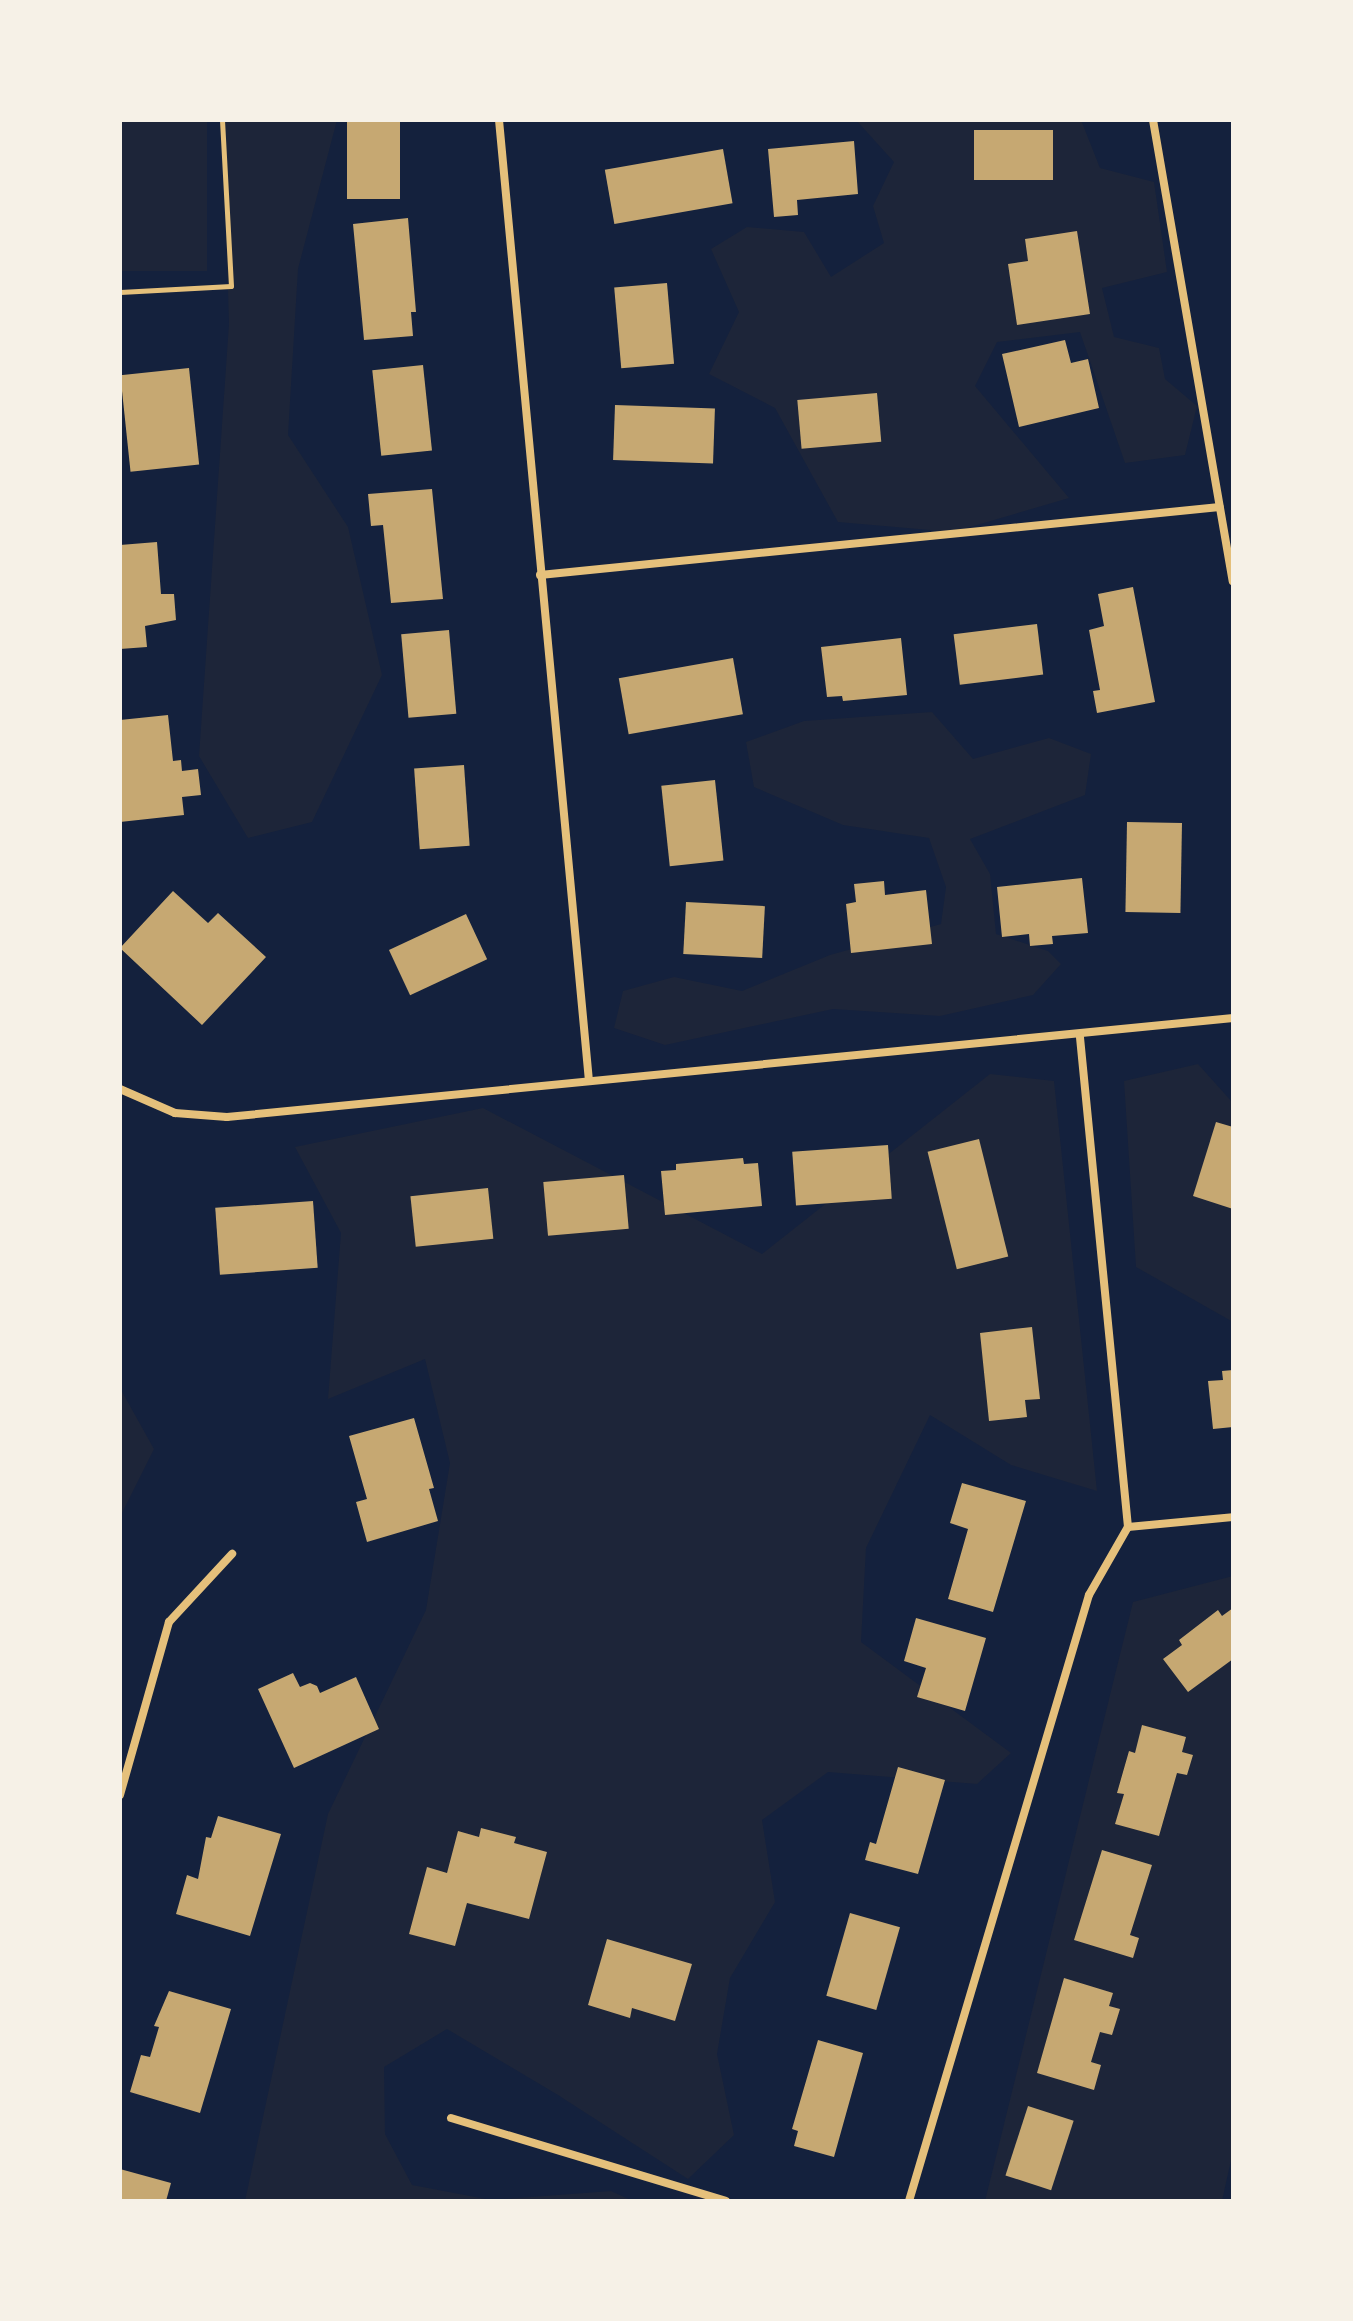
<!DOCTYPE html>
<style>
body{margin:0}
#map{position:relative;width:1353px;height:2321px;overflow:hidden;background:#14213d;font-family:"Times New Roman",serif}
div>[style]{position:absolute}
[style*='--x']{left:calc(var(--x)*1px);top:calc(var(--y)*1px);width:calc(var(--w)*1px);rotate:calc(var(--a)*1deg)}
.green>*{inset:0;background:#1d2539;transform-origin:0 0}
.building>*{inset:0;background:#c6a872;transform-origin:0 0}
.path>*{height:5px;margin:-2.5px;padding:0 2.5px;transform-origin:2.5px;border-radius:2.5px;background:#e5c07b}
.minor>*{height:8px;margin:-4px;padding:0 4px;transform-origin:4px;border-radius:4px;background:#e5c07b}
span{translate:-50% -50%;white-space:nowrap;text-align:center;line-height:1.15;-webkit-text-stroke:8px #f6f1e7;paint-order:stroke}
.frame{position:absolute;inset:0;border:122px solid #f6f1e7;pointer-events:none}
</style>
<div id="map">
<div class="green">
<i style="left:120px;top:120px;width:87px;height:151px"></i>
<i style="clip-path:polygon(223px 120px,337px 120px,298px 269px,288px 435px,348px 527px,382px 675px,312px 822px,248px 838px,199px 756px,229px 324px)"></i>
<i style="clip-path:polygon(856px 120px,1081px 120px,1100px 168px,1154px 182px,1167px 272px,1102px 288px,1114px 337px,1159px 348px,1165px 379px,1197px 406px,1185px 455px,1125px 463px,1080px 332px,997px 342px,975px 386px,1069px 498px,953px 532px,838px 522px,775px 408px,709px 374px,739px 312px,711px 249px,747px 227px,804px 232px,831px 277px,884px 243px,873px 206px,894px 162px)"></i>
<i style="clip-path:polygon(932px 712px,973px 759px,1049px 738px,1091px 754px,1085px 795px,970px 839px,990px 874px,996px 934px,1048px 951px,1061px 964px,1033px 995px,940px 1016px,833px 1009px,665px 1045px,614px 1028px,623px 991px,674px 977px,742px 991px,830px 955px,941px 924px,946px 887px,929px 838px,843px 825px,754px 787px,746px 742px,804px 721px)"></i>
<i style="clip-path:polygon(1198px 1064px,1233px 1103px,1233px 1322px,1136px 1267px,1124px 1081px)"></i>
<i style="clip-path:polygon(990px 1074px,1054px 1081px,1097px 1491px,1011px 1465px,930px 1415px,866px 1548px,861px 1642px,1011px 1753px,977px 1784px,828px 1772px,762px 1820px,775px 1902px,730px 1978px,717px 2054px,734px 2135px,688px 2179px,558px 2095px,447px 2029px,384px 2067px,385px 2134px,412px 2185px,491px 2200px,611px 2191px,633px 2201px,245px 2201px,328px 1814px,426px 1610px,450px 1463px,425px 1359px,328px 1399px,341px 1233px,295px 1147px,483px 1108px,762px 1254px)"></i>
<i style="clip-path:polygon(120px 1388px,154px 1449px,120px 1517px)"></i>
<i style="clip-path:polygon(1233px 1576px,1233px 2151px,1222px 2201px,985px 2201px,1133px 1602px)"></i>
</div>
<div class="building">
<i style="left:347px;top:120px;width:53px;height:79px"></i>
<i style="left:974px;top:130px;width:79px;height:50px"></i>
<i style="clip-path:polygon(854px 141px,858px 194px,797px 200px,798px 215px,774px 217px,768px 149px)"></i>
<i style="left:723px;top:149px;width:55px;height:120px;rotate:80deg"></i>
<i style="clip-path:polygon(408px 218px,416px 312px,411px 312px,413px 336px,364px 340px,353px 224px)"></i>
<i style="clip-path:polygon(1077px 231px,1090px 314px,1017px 325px,1008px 264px,1028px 261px,1025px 239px)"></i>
<i style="left:667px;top:283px;width:81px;height:53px;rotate:85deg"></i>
<i style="clip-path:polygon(1065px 340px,1071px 363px,1088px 359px,1099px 408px,1019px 427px,1002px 354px)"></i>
<i style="left:423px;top:365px;width:86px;height:51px;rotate:84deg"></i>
<i style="left:189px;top:368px;width:97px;height:69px;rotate:84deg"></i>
<i style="left:877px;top:393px;width:49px;height:80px;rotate:85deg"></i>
<i style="left:615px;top:405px;width:100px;height:55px;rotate:2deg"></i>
<i style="clip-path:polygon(432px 489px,443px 599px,391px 603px,383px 525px,371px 526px,368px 494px)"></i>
<i style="clip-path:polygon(157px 542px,161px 594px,174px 594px,176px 620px,145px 626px,147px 647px,120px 649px,120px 545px)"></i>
<i style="clip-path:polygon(1133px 587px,1155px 702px,1097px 713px,1093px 691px,1100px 690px,1089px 630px,1104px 626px,1098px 594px)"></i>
<i style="left:1037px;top:624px;width:51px;height:84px;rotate:83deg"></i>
<i style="left:449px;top:630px;width:84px;height:48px;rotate:85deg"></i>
<i style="clip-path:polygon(901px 638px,907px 695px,843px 701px,842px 696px,827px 697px,821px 647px)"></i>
<i style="left:733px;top:658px;width:57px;height:116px;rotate:80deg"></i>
<i style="clip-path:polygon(168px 715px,173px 761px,181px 760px,182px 771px,198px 769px,201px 795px,182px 797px,184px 815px,120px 822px,120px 720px)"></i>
<i style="left:464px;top:765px;width:81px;height:50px;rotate:86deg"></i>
<i style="left:715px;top:780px;width:81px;height:54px;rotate:84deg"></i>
<i style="left:1127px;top:822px;width:55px;height:90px;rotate:1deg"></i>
<i style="clip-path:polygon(1082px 878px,1088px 933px,1052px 936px,1053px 944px,1030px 946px,1029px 934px,1002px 937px,997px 887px)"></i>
<i style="clip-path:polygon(884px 881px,885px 895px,926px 890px,932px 944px,851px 953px,846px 904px,856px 902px,854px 884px)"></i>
<i style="clip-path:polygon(173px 891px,208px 923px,218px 913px,266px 957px,202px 1025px,120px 948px)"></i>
<i style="left:686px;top:902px;width:79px;height:52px;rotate:3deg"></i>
<i style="left:466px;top:914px;width:50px;height:85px;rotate:65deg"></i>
<i style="clip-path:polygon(1216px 1122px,1233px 1127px,1233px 1209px,1193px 1196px)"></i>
<i style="left:979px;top:1139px;width:121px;height:53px;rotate:76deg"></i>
<i style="left:888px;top:1145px;width:54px;height:96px;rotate:86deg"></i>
<i style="clip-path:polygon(743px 1158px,744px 1164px,758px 1163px,762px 1206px,665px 1215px,661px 1171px,676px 1170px,676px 1164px)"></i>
<i style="left:624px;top:1175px;width:54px;height:81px;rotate:85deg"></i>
<i style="left:488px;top:1188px;width:51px;height:78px;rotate:84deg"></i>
<i style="left:313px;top:1201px;width:67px;height:98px;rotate:86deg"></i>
<i style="clip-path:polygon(1032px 1327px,1040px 1399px,1025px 1400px,1027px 1417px,989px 1421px,980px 1333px)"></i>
<i style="clip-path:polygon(1233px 1370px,1233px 1427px,1213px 1429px,1208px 1381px,1223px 1380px,1222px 1371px)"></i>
<i style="clip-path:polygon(414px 1418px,434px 1488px,429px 1489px,438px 1521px,367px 1542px,356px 1502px,367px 1499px,349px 1436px)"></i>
<i style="clip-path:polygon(962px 1483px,1026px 1501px,993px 1612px,948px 1599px,968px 1529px,950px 1523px)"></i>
<i style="clip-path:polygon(1233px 1608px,1233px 1659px,1188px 1692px,1163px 1659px,1182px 1645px,1179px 1640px,1218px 1610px,1222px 1616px)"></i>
<i style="clip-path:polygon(916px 1618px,986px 1638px,965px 1711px,917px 1697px,926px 1668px,904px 1661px)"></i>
<i style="clip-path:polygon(293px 1673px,300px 1687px,310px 1683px,317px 1686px,320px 1693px,356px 1677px,379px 1729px,294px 1768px,258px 1689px)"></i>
<i style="clip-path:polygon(1142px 1725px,1186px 1737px,1182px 1752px,1193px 1755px,1187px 1775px,1177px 1773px,1159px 1836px,1115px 1824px,1124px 1794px,1117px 1793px,1129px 1751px,1135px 1753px)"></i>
<i style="clip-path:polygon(898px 1767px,945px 1780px,918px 1874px,865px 1860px,870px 1842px,876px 1844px)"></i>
<i style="clip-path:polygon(218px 1816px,281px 1834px,250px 1936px,176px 1914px,187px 1875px,198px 1879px,206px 1837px,211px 1838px)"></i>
<i style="clip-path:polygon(481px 1828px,516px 1837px,514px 1843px,547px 1852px,529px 1919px,467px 1903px,455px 1946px,409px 1934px,427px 1867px,447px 1873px,458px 1831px,479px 1837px)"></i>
<i style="clip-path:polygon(1102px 1850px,1152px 1865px,1130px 1935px,1139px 1938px,1133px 1958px,1074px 1940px)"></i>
<i style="left:850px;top:1913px;width:52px;height:86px;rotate:16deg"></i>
<i style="clip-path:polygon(607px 1939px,692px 1964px,675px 2021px,632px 2008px,630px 2018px,588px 2005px)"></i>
<i style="clip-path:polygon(1064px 1978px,1113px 1993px,1109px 2006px,1120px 2009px,1112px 2035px,1100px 2032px,1091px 2062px,1101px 2065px,1094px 2090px,1037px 2073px)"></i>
<i style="clip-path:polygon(169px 1991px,231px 2009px,200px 2113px,130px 2092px,141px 2055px,150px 2057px,159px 2027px,154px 2026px)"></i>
<i style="clip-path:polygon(818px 2040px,863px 2053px,834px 2157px,794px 2146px,798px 2131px,792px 2129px)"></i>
<i style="left:1028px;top:2106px;width:48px;height:73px;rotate:18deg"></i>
<i style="clip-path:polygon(120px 2169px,171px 2183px,166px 2201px,120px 2201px)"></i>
</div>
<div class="path">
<i style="--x:120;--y:292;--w:111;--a:-3.1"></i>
<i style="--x:231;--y:286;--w:166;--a:-93.1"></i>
</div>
<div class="minor">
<i style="--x:499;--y:120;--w:965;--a:84.65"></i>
<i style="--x:1153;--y:120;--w:468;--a:80.2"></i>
<i style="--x:540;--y:575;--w:683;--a:-5.71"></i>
<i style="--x:120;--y:1089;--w:60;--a:23.6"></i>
<i style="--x:175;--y:1113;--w:52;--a:4.4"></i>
<i style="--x:227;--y:1117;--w:1011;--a:-5.62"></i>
<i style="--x:1128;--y:1527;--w:105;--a:-5.4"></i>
<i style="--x:120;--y:1795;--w:180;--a:-74.2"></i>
<i style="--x:169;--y:1622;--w:93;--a:-47.2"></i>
<i style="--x:451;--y:2118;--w:287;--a:16.8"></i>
<i style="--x:909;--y:2201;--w:632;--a:-73.46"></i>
<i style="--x:1089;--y:1595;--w:78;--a:-60.2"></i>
<i style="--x:1128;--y:1527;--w:494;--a:-95.6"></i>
</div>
<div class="frame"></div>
</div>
